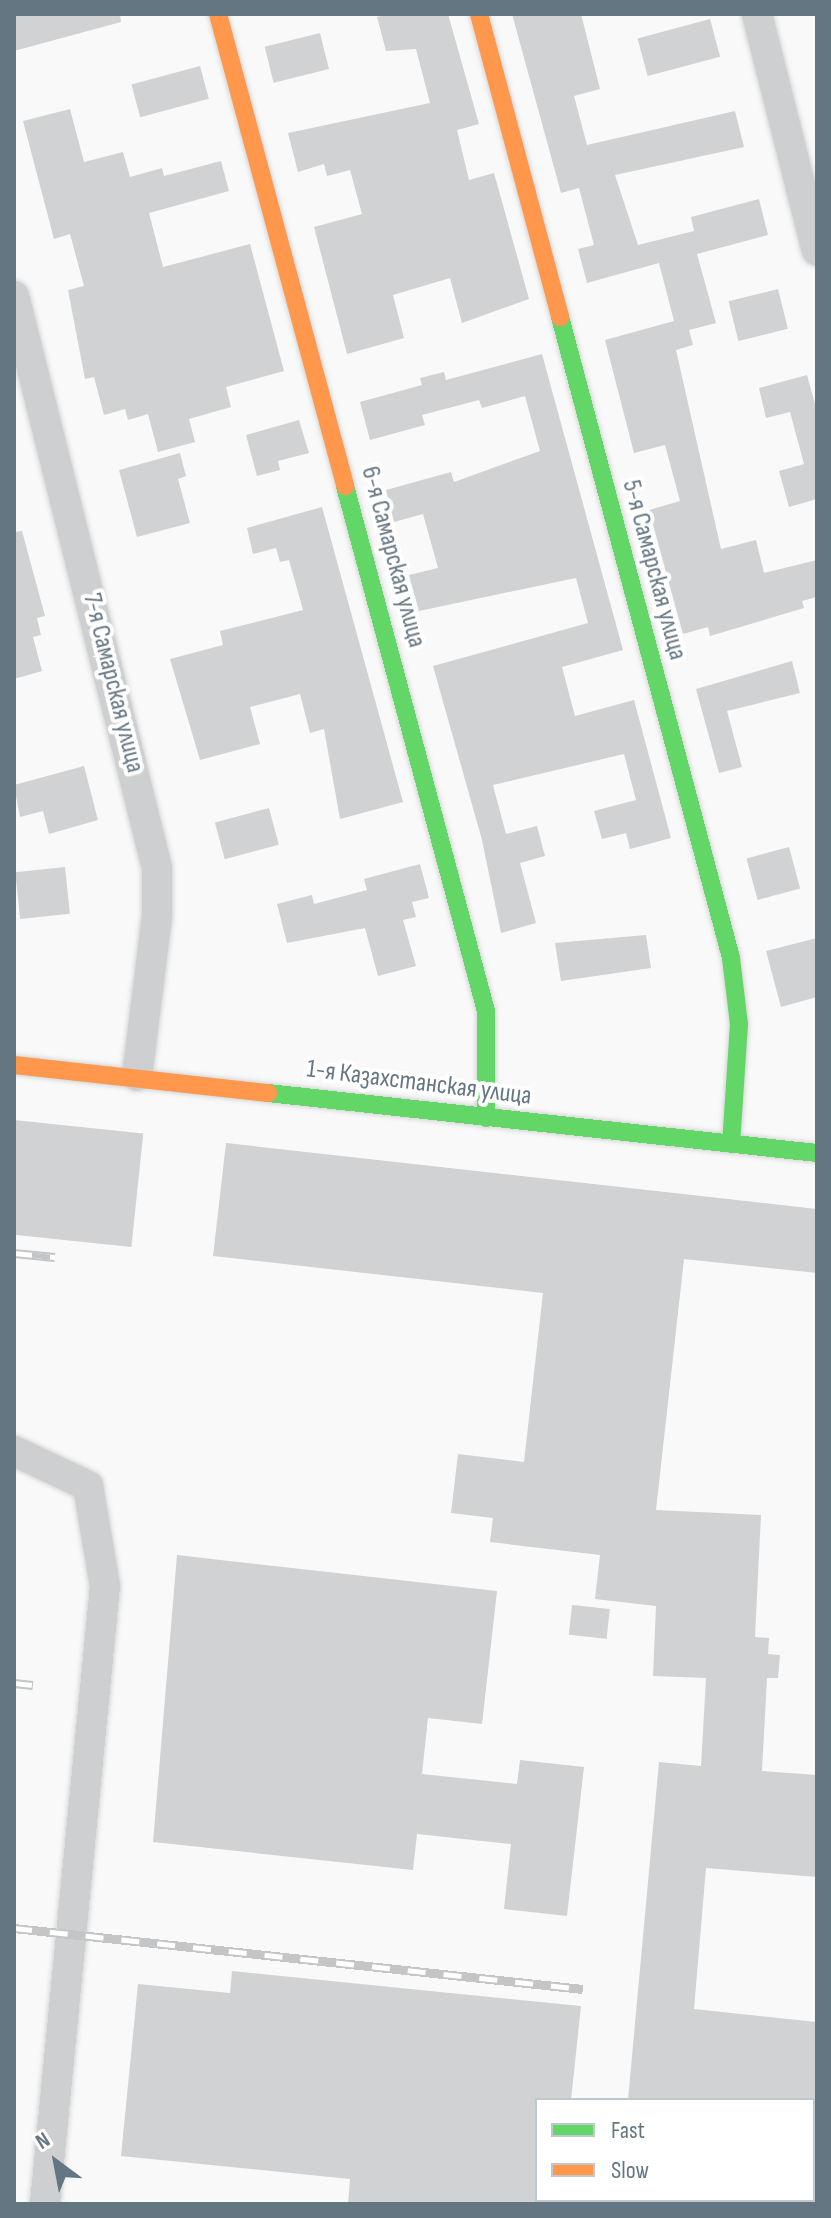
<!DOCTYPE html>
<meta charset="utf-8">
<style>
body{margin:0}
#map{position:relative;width:831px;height:2218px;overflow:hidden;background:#f9f9f9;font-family:"Sofia Sans Condensed",sans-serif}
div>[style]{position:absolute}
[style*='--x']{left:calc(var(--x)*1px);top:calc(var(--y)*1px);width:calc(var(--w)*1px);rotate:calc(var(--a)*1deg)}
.building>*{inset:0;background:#d0d2d3;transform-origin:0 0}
.roads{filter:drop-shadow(0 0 2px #d5d6d7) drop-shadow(0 0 2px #d5d6d7)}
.lane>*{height:16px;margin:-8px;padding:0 8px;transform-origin:8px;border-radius:8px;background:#cecfd0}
.street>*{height:30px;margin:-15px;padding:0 15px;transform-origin:15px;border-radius:15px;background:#cecfd0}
.fast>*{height:18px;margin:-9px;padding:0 9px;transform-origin:9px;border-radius:9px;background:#63d668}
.slow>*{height:18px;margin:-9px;padding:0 9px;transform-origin:9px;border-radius:9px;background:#ff974d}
.rail>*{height:9px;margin-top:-4.5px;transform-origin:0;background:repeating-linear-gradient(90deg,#fff 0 18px,#c3c5c6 0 36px);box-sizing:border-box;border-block:2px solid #c3c5c6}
span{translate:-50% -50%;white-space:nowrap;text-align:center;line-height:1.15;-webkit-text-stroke:8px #fff;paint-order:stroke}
.street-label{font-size:26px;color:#657683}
.frame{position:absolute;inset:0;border:16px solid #657683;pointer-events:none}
.legend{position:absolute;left:535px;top:2098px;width:280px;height:104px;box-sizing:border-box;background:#fff;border:2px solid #c1c8cd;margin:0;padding:10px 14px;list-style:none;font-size:24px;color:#657683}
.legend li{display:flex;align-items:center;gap:16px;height:40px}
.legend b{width:40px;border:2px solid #c1c8cd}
.north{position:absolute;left:16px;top:2122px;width:80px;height:80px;-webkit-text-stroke:6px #fff;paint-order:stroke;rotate:328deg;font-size:22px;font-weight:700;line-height:32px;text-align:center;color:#657683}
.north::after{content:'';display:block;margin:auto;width:28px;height:36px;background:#657683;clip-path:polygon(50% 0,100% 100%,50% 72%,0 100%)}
</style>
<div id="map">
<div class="building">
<i style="clip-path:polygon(14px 14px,120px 14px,121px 22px,14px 51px)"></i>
<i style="clip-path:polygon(390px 14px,448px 14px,479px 124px,457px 130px,469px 180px,494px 173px,529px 299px,462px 323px,450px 278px,393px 295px,404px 338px,347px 354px,314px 227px,362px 214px,350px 170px,327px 176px,324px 164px,298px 172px,288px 133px,430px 103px,416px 49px,386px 51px,377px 17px)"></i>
<i style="clip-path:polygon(512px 14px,581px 14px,600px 89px,574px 96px,587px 145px,735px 111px,744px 147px,615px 175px,638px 245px,694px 231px,691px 217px,759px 199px,768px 235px,697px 254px,716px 323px,689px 330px,693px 345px,676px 350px,721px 549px,756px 540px,764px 573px,817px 560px,817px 597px,802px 601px,804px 608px,710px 636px,708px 627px,683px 634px,649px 510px,680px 501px,665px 445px,634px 453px,605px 340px,674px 321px,659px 263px,587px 283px,578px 249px,594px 245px,579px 188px,561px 193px)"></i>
<i style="left:710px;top:19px;width:39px;height:75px;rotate:75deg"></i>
<i style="left:320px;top:33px;width:37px;height:57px;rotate:76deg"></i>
<i style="left:200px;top:66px;width:34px;height:71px;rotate:75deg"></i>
<i style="clip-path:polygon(70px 109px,84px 162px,123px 152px,130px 177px,162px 168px,164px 176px,221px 161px,229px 191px,149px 213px,163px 267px,250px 244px,284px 371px,226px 387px,231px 407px,189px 419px,195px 442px,158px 452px,148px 414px,128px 420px,125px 409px,104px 415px,94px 377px,85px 379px,68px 290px,84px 286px,70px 234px,54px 239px,23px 121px)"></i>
<i style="left:778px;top:289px;width:41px;height:51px;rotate:76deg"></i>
<i style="clip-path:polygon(542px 354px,623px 650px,562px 667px,575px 716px,634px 700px,671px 838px,630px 849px,626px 833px,602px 839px,594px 811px,636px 800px,624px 754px,493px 785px,506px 834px,537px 826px,545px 856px,520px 863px,536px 923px,501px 933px,482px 840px,433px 666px,588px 623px,576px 578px,419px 611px,409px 575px,438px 568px,423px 514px,394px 522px,386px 490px,451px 472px,454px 482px,540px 451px,525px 396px,482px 408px,479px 400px,422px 415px,425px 425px,370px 440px,360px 402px,422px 385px,420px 378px,444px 372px,446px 380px)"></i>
<i style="clip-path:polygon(807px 375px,817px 411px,817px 499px,789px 507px,779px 471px,804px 464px,790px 412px,766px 418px,759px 388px)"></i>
<i style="clip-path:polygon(299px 420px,309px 453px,278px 461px,280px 470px,257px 476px,246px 435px)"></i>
<i style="clip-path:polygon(180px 453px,186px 476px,178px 479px,190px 523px,137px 537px,119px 470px)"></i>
<i style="clip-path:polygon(322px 507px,403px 802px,340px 819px,324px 729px,310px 733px,300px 694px,250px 707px,260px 744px,200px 760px,170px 659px,223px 645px,220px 631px,303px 610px,289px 560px,280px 562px,276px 548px,253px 554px,247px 528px)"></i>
<i style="clip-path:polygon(22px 531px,45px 616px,37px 618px,41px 635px,33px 637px,42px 671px,14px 679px,14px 532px)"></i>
<i style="clip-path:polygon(792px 661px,800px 693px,727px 711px,742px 767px,719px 773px,696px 689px)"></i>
<i style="clip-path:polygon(84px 766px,98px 820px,49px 834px,43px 811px,20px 817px,14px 785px)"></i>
<i style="left:269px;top:808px;width:38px;height:56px;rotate:75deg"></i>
<i style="left:789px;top:847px;width:43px;height:44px;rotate:75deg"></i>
<i style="clip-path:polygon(420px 864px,429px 898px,412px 902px,416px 917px,403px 920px,416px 966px,378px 976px,365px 928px,287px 943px,277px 904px,312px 895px,314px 904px,367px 890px,364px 879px)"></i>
<i style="left:65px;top:867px;width:47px;height:50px;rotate:84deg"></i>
<i style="clip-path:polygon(646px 935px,651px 968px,561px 981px,555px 943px)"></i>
<i style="clip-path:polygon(817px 938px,817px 997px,781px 1007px,766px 951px)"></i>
<i style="left:14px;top:1120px;width:130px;height:114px;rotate:6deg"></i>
<i style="clip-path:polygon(226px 1143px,817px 1209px,817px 1273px,684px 1259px,656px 1510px,761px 1515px,755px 1637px,769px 1638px,768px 1654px,780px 1655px,778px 1678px,767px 1678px,762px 1771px,817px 1775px,817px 1877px,706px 1868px,694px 2009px,817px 2022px,817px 2100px,628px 2100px,659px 1762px,701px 1766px,706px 1678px,653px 1676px,656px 1606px,595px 1599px,600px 1555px,490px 1542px,493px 1518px,451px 1513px,458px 1454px,524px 1462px,543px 1293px,213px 1256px)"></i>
<i style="clip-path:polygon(177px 1555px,497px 1591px,482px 1724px,428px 1718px,422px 1774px,517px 1784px,520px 1760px,584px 1767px,567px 1916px,504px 1909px,511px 1844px,417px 1834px,413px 1870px,153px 1842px)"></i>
<i style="left:572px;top:1605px;width:38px;height:30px;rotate:6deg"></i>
<i style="clip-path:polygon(232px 1971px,581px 2006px,571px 2100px,537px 2100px,537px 2204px,348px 2204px,350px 2179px,121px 2156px,138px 1984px,230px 1993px)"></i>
</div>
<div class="roads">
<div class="lane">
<i style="--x:813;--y:2159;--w:4;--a:0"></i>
</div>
<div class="street">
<i style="--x:757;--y:14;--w:244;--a:75.8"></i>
<i style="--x:14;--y:296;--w:590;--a:75.96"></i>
<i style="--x:157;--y:868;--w:48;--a:90"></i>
<i style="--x:157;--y:916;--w:161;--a:97.1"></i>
<i style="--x:14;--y:1451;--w:82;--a:25.3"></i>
<i style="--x:88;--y:1486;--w:101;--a:80.4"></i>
<i style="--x:105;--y:1586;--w:621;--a:95.55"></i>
</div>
<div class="fast">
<i style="--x:560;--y:317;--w:663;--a:75.06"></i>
<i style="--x:731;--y:958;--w:66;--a:83.1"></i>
<i style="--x:739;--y:1024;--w:120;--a:93.8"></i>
<i style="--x:345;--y:486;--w:544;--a:74.97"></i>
<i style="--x:486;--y:1011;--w:107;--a:90"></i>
<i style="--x:268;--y:1093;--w:552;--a:6.24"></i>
</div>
<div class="slow">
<i style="--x:218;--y:14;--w:489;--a:74.9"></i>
<i style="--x:479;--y:14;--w:314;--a:75"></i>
<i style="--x:14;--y:1065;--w:256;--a:6.3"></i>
</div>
</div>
<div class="rail">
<i style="--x:14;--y:1253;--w:41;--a:5.6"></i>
<i style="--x:14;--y:1683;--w:19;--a:6"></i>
<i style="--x:14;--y:1928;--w:572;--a:6.12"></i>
</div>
<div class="street-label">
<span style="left:393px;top:557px;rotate:75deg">6-я Самарская улица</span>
<span style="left:654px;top:570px;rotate:75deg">5-я Самарская улица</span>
<span style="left:113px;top:683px;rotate:76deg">7-я Самарская улица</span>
<span style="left:419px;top:1083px;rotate:7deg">1-я Казахстанская улица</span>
</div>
<div class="frame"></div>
<ul class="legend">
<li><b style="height:10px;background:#63d668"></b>Fast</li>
<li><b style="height:10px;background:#ff974d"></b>Slow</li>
</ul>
<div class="north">N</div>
</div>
